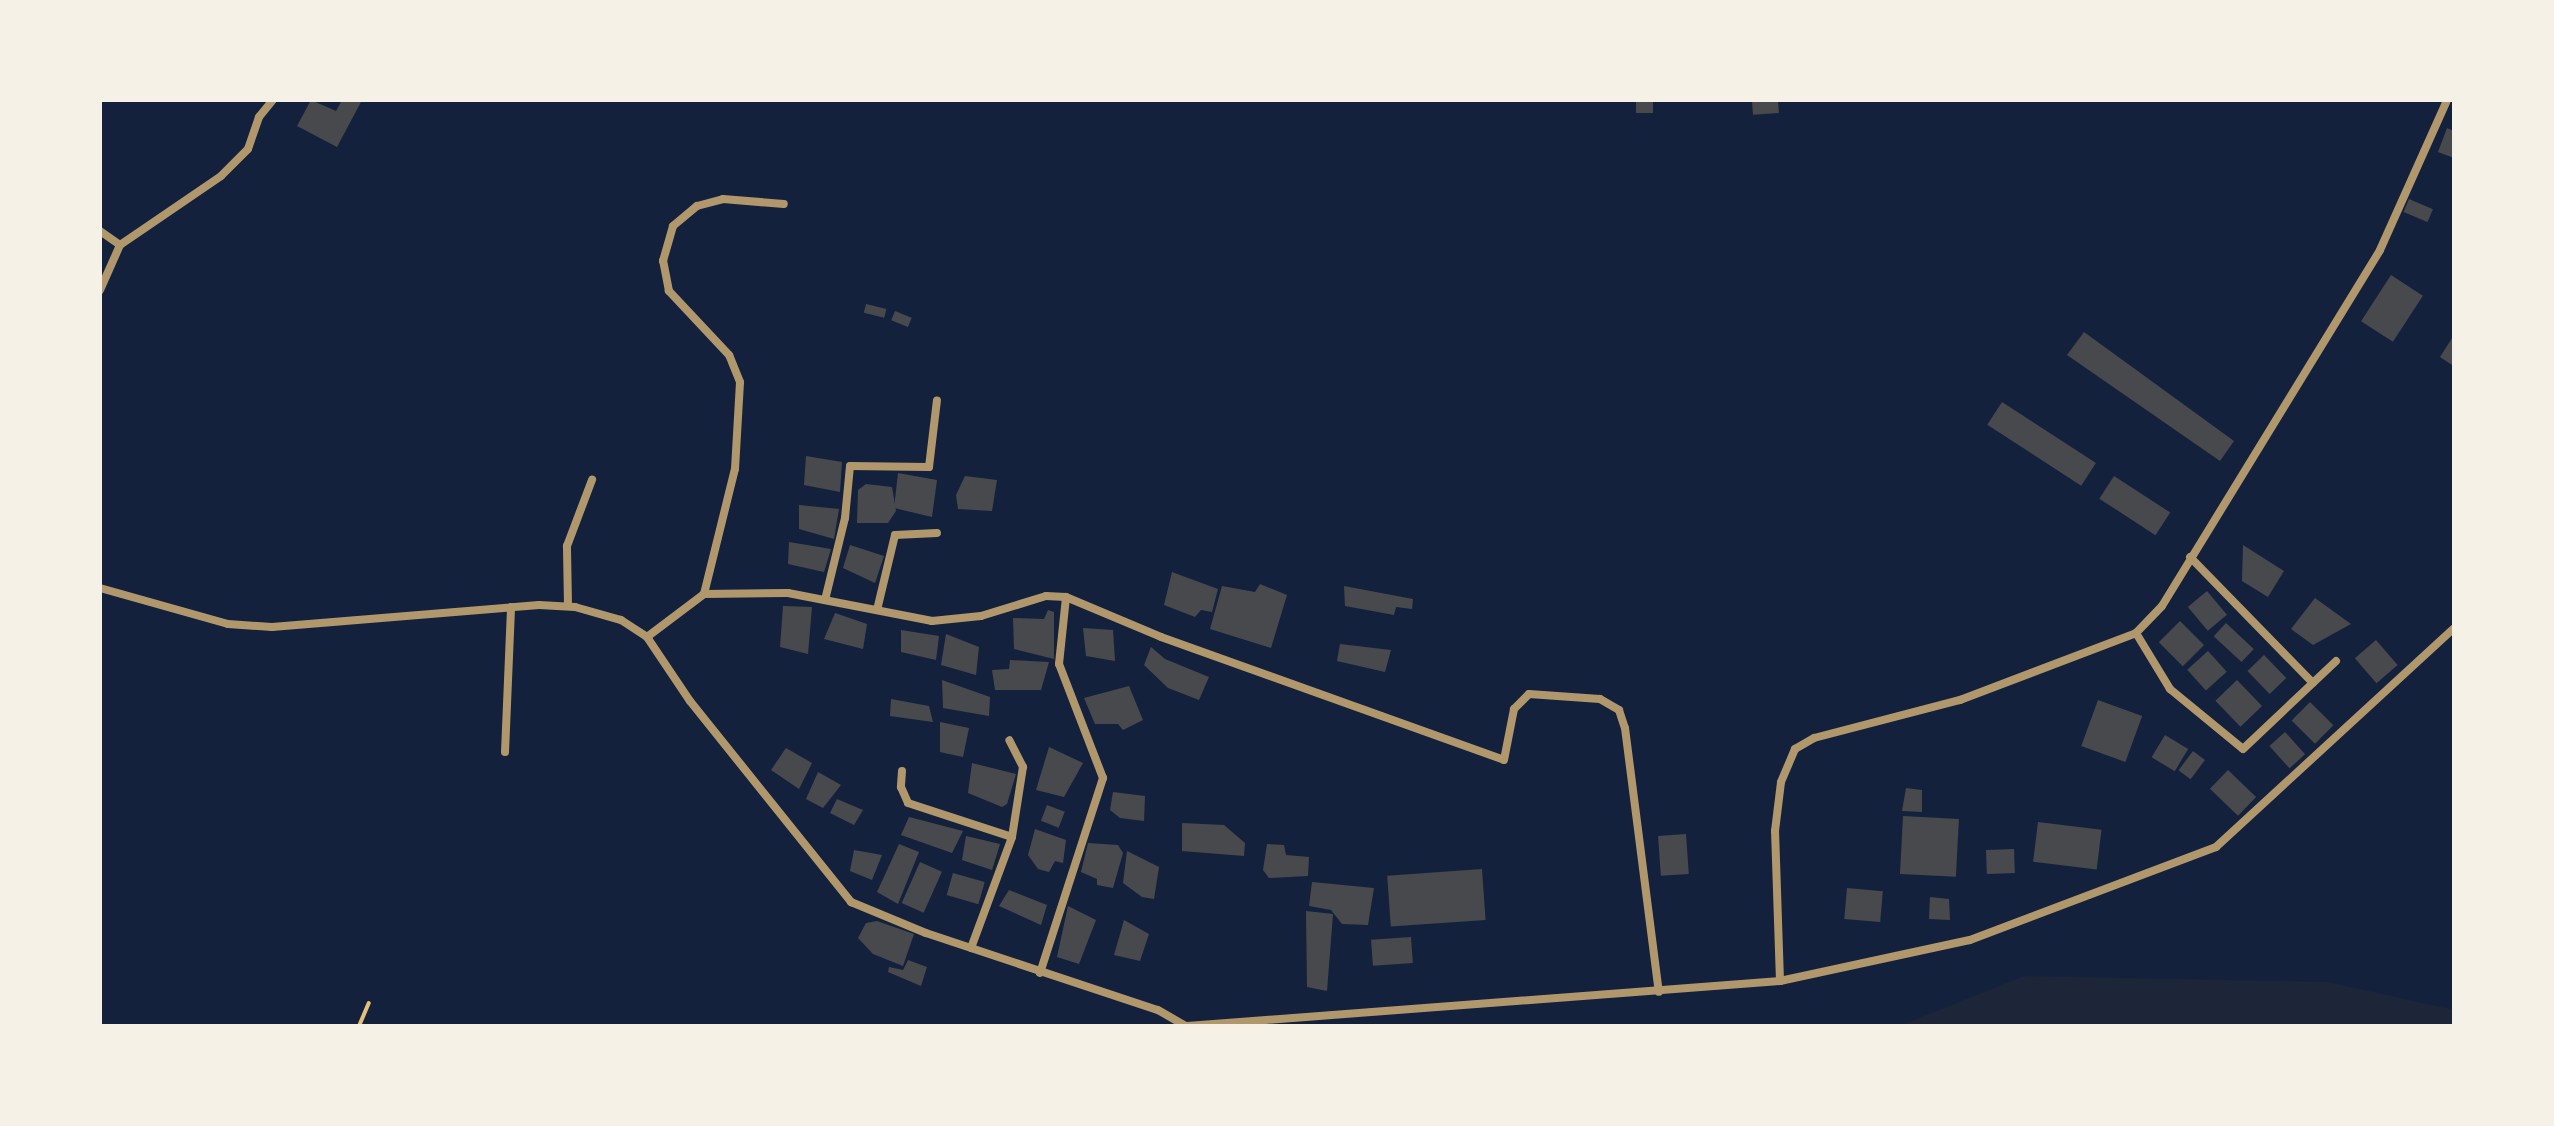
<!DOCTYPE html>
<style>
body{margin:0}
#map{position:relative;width:2554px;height:1126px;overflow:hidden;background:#14213d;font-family:Karla,sans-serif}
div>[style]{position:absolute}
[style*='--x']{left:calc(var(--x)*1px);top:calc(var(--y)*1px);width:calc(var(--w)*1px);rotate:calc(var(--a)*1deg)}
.green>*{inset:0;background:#1d2539}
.building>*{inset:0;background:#48494c;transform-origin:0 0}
.path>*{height:4px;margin:-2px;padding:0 2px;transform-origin:2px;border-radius:2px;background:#e5c07b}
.minor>*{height:8px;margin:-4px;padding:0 4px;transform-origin:4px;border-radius:4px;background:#b1986c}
span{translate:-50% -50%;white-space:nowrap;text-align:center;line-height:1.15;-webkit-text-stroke:8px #f6f1e7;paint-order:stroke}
.frame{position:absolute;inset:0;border:102px solid #f6f1e7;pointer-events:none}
</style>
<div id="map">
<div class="green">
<i style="clip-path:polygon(2024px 976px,2328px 982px,2454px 1010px,2454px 1026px,1899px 1026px)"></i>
</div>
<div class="building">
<i style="clip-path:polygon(311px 100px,336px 111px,342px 100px,361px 102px,337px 147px,297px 126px)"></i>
<i style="left:1636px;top:100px;width:17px;height:13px"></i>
<i style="left:1778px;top:100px;width:13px;height:26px;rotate:86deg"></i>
<i style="clip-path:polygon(2447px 128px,2454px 131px,2454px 158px,2438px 152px)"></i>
<i style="left:2409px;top:199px;width:26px;height:14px;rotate:23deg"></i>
<i style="left:2391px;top:275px;width:38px;height:55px;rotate:33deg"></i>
<i style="left:866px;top:304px;width:21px;height:9px;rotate:14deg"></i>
<i style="left:895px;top:311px;width:18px;height:10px;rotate:22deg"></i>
<i style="clip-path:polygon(2084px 332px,2234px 441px,2220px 461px,2067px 355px)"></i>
<i style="clip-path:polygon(2454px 335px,2454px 362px,2452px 365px,2440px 357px)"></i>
<i style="left:2002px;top:402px;width:112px;height:27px;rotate:33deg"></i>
<i style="clip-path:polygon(806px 456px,842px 462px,840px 492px,804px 485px)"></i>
<i style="clip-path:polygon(898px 473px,937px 480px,932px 517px,894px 508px)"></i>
<i style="clip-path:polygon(965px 476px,997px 480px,992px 511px,958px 509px,956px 495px)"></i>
<i style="left:2114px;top:476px;width:67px;height:27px;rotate:33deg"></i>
<i style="clip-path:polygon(866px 484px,892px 487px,896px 511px,888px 523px,857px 523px,858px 490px)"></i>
<i style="clip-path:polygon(799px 505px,839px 509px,834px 539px,799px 529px)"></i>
<i style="clip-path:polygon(789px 542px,831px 549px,824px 572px,788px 564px)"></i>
<i style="clip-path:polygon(850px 545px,884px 556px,875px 583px,843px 568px)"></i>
<i style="clip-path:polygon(2243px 545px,2284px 571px,2268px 597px,2242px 581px)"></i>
<i style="clip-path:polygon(1172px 572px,1218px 589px,1212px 612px,1201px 610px,1195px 617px,1164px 605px)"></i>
<i style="clip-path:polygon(1260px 584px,1287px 595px,1271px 648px,1210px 629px,1222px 586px,1255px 592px)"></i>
<i style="clip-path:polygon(1344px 586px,1413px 599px,1412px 609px,1396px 607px,1394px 615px,1345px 606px)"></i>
<i style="left:2207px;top:591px;width:31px;height:25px;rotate:50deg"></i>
<i style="clip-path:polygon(2315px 598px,2351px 624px,2313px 645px,2291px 629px)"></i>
<i style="clip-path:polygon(783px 606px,812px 607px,808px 654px,780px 647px)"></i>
<i style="clip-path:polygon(1048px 610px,1054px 612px,1054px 659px,1014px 649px,1013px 618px,1044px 619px)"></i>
<i style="clip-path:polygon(835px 613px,867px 624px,863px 649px,824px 639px)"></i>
<i style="left:2180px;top:621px;width:34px;height:30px;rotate:45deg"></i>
<i style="left:2226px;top:623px;width:38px;height:18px;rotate:43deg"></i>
<i style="clip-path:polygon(1083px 628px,1113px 630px,1115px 661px,1086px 656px)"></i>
<i style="clip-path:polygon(901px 630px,939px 636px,936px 660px,901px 652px)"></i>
<i style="clip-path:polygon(946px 634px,979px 647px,976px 675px,941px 665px)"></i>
<i style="left:2376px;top:640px;width:33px;height:28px;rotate:49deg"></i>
<i style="clip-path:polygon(1340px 644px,1391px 650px,1385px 672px,1337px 661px)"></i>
<i style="clip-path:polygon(1151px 647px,1165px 659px,1209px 677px,1199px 700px,1168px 688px,1144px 665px)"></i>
<i style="left:2208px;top:651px;width:28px;height:28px;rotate:48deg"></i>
<i style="left:2264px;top:655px;width:32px;height:23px;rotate:46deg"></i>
<i style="clip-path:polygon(1010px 660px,1049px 662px,1041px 690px,995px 690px,992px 670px,1009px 669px)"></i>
<i style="clip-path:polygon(942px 680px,990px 697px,989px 716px,943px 708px)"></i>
<i style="left:2237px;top:680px;width:36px;height:30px;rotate:46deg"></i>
<i style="clip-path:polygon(1129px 686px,1143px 720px,1123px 730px,1118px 724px,1095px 724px,1084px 698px)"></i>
<i style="clip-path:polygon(891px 699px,929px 706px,933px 722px,890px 716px)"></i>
<i style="left:2098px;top:700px;width:47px;height:49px;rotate:20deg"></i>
<i style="left:2310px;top:702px;width:33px;height:26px;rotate:45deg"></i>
<i style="clip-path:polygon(940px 722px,969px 728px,963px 757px,940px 752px)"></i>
<i style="left:2285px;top:732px;width:30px;height:21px;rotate:48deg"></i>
<i style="left:2165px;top:735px;width:27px;height:26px;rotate:31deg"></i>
<i style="clip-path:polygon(1049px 747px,1083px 763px,1064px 797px,1036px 790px)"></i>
<i style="clip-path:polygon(786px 748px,812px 763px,799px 789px,771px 770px)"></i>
<i style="left:2193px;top:751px;width:15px;height:24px;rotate:37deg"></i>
<i style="clip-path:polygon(972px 763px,1016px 774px,1007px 804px,1002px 807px,968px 793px)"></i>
<i style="left:2228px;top:770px;width:39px;height:26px;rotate:44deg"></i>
<i style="clip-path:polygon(818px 772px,841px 785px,823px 808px,806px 799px)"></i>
<i style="clip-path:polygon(1906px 788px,1922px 790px,1922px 812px,1902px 811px)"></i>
<i style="clip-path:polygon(1113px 792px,1145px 796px,1144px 821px,1120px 818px,1110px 810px)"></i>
<i style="clip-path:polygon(837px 799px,863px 810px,854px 825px,830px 813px)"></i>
<i style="left:1047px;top:805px;width:19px;height:17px;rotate:21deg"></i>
<i style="left:1903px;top:816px;width:56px;height:58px;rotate:3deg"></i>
<i style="clip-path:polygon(909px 817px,963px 831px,952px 853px,901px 835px)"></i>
<i style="left:2038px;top:822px;width:64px;height:40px;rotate:7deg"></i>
<i style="clip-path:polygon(1182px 823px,1224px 825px,1245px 843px,1244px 856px,1182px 851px)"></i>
<i style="clip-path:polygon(1035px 829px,1066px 840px,1063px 863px,1055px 861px,1049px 872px,1038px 869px,1028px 855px)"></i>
<i style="left:1686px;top:834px;width:40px;height:28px;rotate:86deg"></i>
<i style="clip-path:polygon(966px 836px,1000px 844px,992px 870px,962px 860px)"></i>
<i style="clip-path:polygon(1088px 843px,1118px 845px,1123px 853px,1113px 888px,1097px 885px,1097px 879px,1081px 872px)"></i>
<i style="clip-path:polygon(899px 844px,919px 852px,898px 904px,877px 892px)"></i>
<i style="clip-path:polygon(1267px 844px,1284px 845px,1286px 855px,1309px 857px,1308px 876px,1269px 878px,1263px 870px)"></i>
<i style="left:2014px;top:849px;width:24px;height:28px;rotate:88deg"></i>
<i style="clip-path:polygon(854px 850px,882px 855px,872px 880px,850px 871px)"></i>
<i style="clip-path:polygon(1127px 851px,1159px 867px,1154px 899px,1142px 897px,1123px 883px)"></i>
<i style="left:920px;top:862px;width:24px;height:45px;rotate:24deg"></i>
<i style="left:1482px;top:869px;width:51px;height:95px;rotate:86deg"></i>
<i style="left:953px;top:873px;width:33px;height:23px;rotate:16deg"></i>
<i style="clip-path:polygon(1312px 882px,1374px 888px,1368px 925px,1342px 924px,1331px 910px,1309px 906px)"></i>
<i style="left:1847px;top:888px;width:36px;height:31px;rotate:5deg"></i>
<i style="clip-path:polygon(1009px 890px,1047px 905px,1041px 925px,999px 906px)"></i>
<i style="clip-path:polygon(1930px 897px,1949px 899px,1950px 920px,1929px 919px)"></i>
<i style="clip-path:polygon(1068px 906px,1096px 920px,1079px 964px,1057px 957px)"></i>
<i style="clip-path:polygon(1306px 911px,1333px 914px,1327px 991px,1307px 987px)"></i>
<i style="clip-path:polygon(1124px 920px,1149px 934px,1140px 961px,1114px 955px)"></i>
<i style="clip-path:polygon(877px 921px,914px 934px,903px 966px,873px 954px,858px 938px,866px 923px)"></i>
<i style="left:1411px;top:937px;width:26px;height:40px;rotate:86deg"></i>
<i style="clip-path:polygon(908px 960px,927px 967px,921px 986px,888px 972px,889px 967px,903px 970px)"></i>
</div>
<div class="path">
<i style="--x:359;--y:1026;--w:25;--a:-67"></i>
</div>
<div class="minor">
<i style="--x:100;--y:231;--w:24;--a:35"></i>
<i style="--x:100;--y:290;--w:49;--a:-66"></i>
<i style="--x:120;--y:245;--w:122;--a:-34.3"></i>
<i style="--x:221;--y:176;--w:38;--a:-45"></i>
<i style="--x:248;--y:149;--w:34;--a:-71"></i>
<i style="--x:259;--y:117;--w:22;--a:-51"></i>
<i style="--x:2190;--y:557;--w:176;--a:45.7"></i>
<i style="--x:100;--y:588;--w:133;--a:15.7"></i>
<i style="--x:228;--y:624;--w:44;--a:3.9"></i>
<i style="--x:272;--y:627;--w:268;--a:-4.7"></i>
<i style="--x:539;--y:605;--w:36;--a:3"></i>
<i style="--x:575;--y:607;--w:48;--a:15.8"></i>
<i style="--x:621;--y:620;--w:31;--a:33"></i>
<i style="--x:647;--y:637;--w:77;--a:56.1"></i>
<i style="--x:690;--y:701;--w:258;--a:51.3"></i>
<i style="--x:851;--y:902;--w:81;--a:22.5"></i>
<i style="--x:926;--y:933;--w:244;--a:18.4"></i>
<i style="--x:1158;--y:1010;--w:32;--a:30"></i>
<i style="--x:704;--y:594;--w:84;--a:-0.7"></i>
<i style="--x:788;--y:593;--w:147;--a:11"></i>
<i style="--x:932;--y:621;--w:49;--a:-5.8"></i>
<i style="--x:981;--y:616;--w:68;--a:-17.1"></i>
<i style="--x:1046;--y:596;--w:20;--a:3"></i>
<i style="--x:1066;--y:597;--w:103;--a:22.8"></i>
<i style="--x:1161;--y:637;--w:364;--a:19.7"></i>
<i style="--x:1504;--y:760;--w:52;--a:-78.9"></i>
<i style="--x:1514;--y:709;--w:21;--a:-45"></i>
<i style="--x:1529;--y:694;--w:71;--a:4"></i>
<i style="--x:1600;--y:699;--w:22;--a:30"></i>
<i style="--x:1619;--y:710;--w:19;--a:72"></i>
<i style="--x:1625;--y:728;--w:266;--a:82.7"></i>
<i style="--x:825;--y:600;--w:84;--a:-76.3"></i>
<i style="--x:845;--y:518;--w:52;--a:-84.5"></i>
<i style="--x:850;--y:466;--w:79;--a:0.7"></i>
<i style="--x:929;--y:467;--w:67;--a:-83.2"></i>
<i style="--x:568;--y:606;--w:60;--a:-91"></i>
<i style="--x:567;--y:546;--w:71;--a:-69.3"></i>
<i style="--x:877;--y:610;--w:77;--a:-76.5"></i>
<i style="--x:895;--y:535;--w:42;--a:-2.7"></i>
<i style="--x:2136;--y:633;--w:66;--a:58.7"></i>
<i style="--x:2170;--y:689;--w:94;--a:39.4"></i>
<i style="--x:2243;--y:749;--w:128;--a:-43.4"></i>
<i style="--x:647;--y:637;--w:71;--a:-37"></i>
<i style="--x:704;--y:594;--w:129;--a:-76.1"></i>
<i style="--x:735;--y:469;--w:87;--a:-86.7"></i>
<i style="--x:740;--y:382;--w:29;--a:-112"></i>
<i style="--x:729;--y:355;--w:88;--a:-133.2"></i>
<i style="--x:669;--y:291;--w:31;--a:-101"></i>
<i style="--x:663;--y:261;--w:36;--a:-74"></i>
<i style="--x:673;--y:226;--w:31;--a:-40"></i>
<i style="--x:697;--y:206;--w:27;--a:-15"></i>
<i style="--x:723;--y:199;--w:61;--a:4.7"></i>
<i style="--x:505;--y:752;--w:145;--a:-87.6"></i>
<i style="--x:902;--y:771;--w:16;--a:94"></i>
<i style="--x:901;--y:787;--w:17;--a:66"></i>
<i style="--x:908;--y:803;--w:109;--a:18.1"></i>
<i style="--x:971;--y:948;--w:118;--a:-69.7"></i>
<i style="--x:1012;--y:837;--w:71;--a:-81.1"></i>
<i style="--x:1023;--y:767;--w:30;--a:-117"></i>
<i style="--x:1040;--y:973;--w:205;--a:-72.1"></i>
<i style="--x:1103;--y:778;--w:122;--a:-111.1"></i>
<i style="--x:1059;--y:664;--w:67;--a:-84"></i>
<i style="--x:1780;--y:981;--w:150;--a:-91.9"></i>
<i style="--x:1775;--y:831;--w:49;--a:-83"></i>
<i style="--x:1781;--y:782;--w:36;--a:-67"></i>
<i style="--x:1795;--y:749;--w:22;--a:-30"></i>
<i style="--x:1814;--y:738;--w:151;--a:-14.6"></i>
<i style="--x:1960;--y:700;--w:188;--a:-20.8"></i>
<i style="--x:2136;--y:633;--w:37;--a:-46"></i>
<i style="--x:2162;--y:606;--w:417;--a:-58.5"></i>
<i style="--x:2380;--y:250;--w:164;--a:-65.9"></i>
<i style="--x:1187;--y:1026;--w:595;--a:-4.34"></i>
<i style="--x:1780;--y:981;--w:194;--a:-12.2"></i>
<i style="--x:1970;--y:940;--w:263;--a:-20.7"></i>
<i style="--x:2216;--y:847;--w:323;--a:-42.6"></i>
</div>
<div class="frame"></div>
</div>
